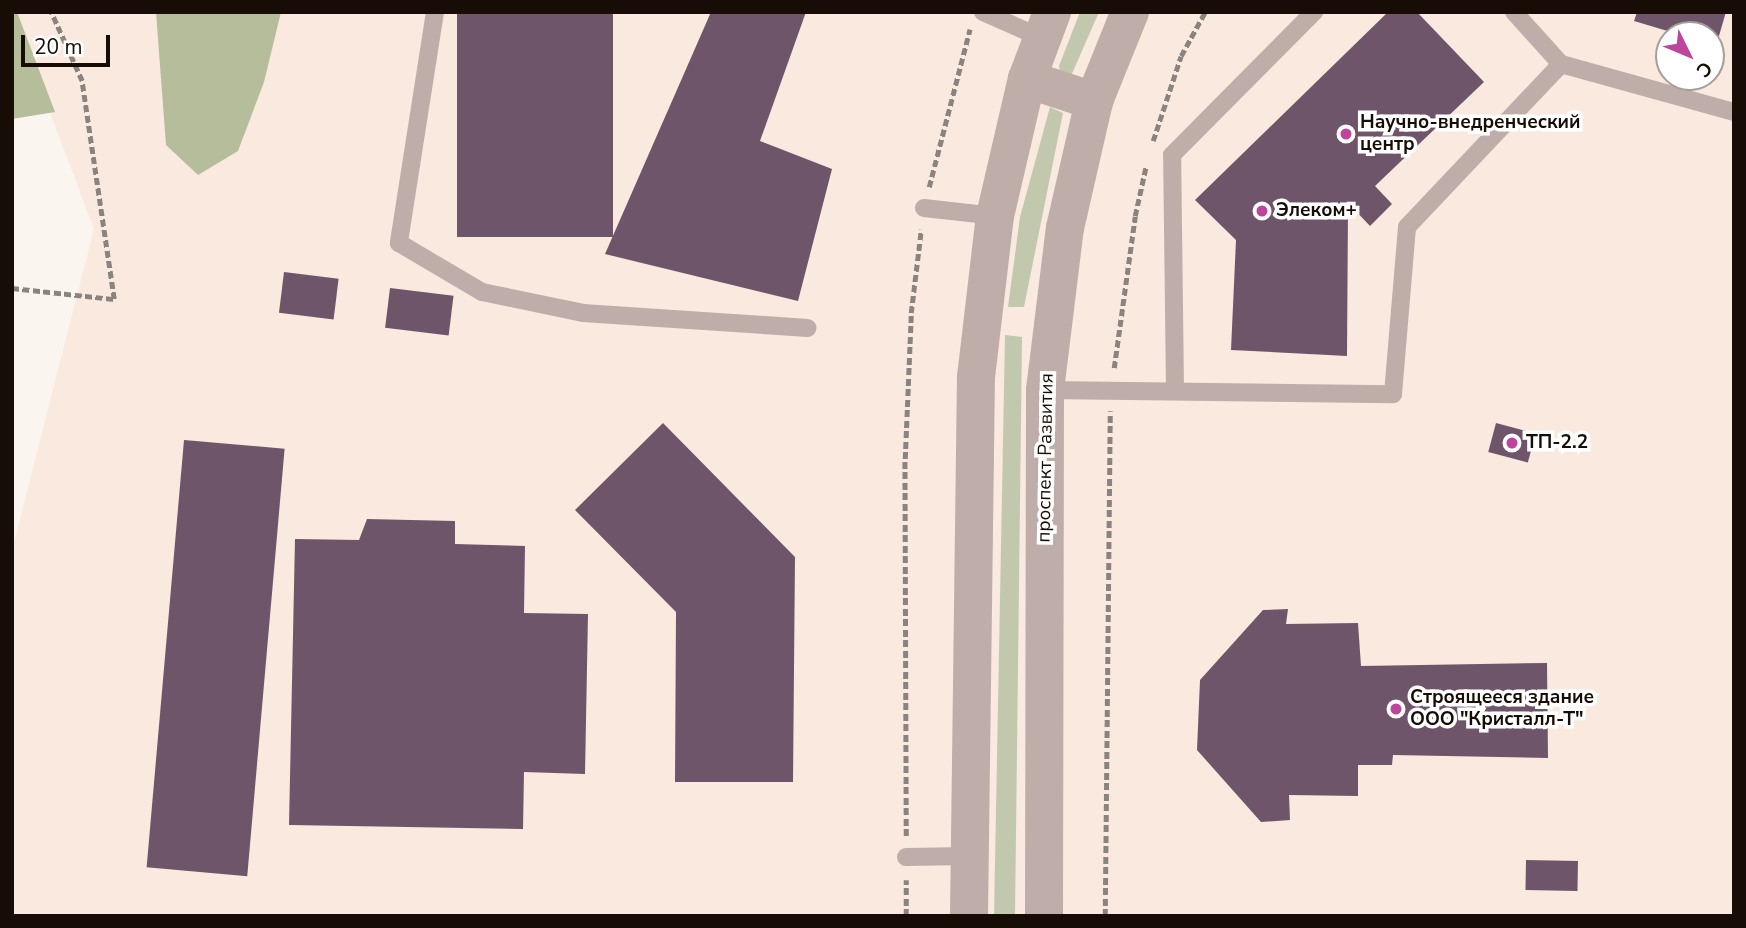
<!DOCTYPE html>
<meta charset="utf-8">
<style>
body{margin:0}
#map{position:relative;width:1746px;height:928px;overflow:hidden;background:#fbf5f0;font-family:"Nunito Sans",sans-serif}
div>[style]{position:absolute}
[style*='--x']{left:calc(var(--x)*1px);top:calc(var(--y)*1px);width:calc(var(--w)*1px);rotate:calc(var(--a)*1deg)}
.built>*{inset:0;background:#fae9df}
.green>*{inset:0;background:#c2c8ae}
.forest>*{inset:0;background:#b5bd9b}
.building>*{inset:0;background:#6f556a;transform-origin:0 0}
.path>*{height:4.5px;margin-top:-2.25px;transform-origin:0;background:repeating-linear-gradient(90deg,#8b837d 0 7px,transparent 0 10.5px)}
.service>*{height:18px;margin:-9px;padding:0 9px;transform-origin:9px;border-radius:9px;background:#bfada9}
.tertiary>*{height:38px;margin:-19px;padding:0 19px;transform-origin:19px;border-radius:19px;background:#bfada9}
.dots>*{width:19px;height:19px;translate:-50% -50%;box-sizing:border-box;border:4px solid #fff;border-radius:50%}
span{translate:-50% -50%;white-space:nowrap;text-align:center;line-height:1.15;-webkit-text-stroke:7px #fff;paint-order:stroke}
.poi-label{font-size:19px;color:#170c06;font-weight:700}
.left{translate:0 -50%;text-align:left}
.street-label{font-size:19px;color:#170c06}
.frame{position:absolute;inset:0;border:14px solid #170c06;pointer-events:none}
.north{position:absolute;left:1655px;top:21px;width:70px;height:70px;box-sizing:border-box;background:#fff;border:2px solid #a29e9b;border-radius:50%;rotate:133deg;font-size:19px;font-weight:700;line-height:28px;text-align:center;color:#170c06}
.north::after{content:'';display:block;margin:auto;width:24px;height:32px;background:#bd469c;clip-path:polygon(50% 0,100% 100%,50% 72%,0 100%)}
.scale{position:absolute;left:21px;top:35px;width:89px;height:32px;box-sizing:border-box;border:4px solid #170c06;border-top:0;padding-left:9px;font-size:21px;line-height:24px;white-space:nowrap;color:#170c06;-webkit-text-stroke:5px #fff;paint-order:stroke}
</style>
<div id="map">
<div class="built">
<i style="clip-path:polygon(evenodd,12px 12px,1734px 12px,1734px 916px,12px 916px,12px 550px,94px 229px,12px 12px,1669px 35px,1711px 35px,1711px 77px,1669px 77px,1669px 35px)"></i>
</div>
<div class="green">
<i style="clip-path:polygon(1080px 12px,1099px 12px,1071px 76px,1060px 73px,1059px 66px)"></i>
<i style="clip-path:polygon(1050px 107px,1063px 113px,1024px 307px,1008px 307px,1020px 217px)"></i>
<i style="clip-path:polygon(1005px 335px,1022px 337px,1015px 916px,994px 916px)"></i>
</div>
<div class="forest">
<i style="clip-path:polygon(12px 12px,17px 12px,55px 112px,12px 119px)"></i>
<i style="clip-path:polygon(156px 12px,281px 12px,264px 82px,238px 151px,198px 175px,166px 145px)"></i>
</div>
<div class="building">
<i style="left:457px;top:12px;width:156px;height:225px"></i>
<i style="clip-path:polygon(711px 12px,806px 12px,760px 141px,832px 169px,798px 301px,605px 254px)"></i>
<i style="clip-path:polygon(1388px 12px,1417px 12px,1484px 82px,1375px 186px,1392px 204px,1370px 226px,1353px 208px,1348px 210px,1347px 356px,1231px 350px,1236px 240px,1195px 200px)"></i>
<i style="clip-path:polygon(1637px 12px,1726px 12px,1716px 46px,1711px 44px,1711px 35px,1681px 35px,1634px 21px)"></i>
<i style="left:284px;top:272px;width:55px;height:41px;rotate:7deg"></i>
<i style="left:390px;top:288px;width:64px;height:40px;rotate:7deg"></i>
<i style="clip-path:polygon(663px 423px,795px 557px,793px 782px,675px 782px,676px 612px,575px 510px)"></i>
<i style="left:1496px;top:423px;width:41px;height:30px;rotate:15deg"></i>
<i style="left:184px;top:440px;width:101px;height:429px;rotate:5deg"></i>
<i style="clip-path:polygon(367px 519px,455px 521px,455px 544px,525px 546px,524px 613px,588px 614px,585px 774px,524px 772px,523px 829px,289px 825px,295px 539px,359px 540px)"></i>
<i style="clip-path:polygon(1288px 609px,1286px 624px,1358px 623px,1361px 666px,1547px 663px,1548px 758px,1393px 755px,1392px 765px,1358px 765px,1358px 796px,1289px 795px,1290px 820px,1261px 822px,1197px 750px,1200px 680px,1263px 610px)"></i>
<i style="left:1526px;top:860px;width:52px;height:30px;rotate:1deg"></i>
</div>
<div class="path">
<i style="--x:1153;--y:141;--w:89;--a:-71.8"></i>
<i style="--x:1181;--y:56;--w:50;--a:-61.4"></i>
<i style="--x:929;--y:187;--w:163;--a:-75.5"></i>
<i style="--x:12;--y:288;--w:103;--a:6.2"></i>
<i style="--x:114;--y:299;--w:220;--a:-98.4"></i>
<i style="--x:82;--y:81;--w:76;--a:-114.2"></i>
<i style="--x:1114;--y:368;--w:153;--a:-82.1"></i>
<i style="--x:1135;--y:216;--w:51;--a:-77.6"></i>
<i style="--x:906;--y:836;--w:377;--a:-90.2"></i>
<i style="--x:905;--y:459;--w:146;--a:-87.6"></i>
<i style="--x:911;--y:313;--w:84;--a:-83.1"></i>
<i style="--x:906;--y:916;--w:36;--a:-90"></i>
<i style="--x:1105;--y:916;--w:505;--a:-89.43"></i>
</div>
<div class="service">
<i style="--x:435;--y:12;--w:234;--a:98.9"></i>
<i style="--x:399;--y:243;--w:96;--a:30.6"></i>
<i style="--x:482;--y:292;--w:103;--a:11.7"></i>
<i style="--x:583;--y:313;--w:225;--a:3.8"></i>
<i style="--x:983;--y:12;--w:64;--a:23.8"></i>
<i style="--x:1514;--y:12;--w:70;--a:47.9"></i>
<i style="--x:924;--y:208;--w:71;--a:6.4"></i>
<i style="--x:1045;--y:390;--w:348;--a:0.7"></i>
<i style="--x:1393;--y:394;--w:168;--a:-85.2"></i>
<i style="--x:1407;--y:227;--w:224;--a:-46.6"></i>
<i style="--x:1561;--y:64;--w:180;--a:15.5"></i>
<i style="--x:1175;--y:390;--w:235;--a:-90.7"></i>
<i style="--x:1172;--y:155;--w:202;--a:-45.2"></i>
<i style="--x:906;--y:857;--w:63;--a:-0.9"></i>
</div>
<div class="tertiary">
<i style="--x:1027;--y:79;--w:71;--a:18.2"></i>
<i style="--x:969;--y:916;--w:539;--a:-89.26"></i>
<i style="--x:976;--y:377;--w:162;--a:-83.3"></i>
<i style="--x:995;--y:216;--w:141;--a:-76.9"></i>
<i style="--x:1027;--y:79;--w:72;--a:-69.5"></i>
<i style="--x:1044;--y:916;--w:526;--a:-89.89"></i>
<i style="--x:1045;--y:390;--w:163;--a:-83"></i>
<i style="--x:1065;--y:228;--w:130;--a:-77.1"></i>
<i style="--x:1094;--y:101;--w:96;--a:-68"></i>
</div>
<div class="dots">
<i style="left:1346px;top:134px;background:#bd469c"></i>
<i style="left:1262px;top:211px;background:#bd469c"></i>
<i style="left:1512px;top:443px;background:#bd469c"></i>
<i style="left:1396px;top:709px;background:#bd469c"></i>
</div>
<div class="poi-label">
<span class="left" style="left:1360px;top:134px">Научно-внедренческий<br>центр</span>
<span class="left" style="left:1276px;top:211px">Элеком+</span>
<span class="left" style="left:1526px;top:443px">ТП-2.2</span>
<span class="left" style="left:1410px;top:709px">Строящееся здание<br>ООО "Кристалл-Т"</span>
</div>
<div class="street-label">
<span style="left:1046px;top:458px;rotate:-89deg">проспект Развития</span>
</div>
<div class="frame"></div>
<div class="north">С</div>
<div class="scale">20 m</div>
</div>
